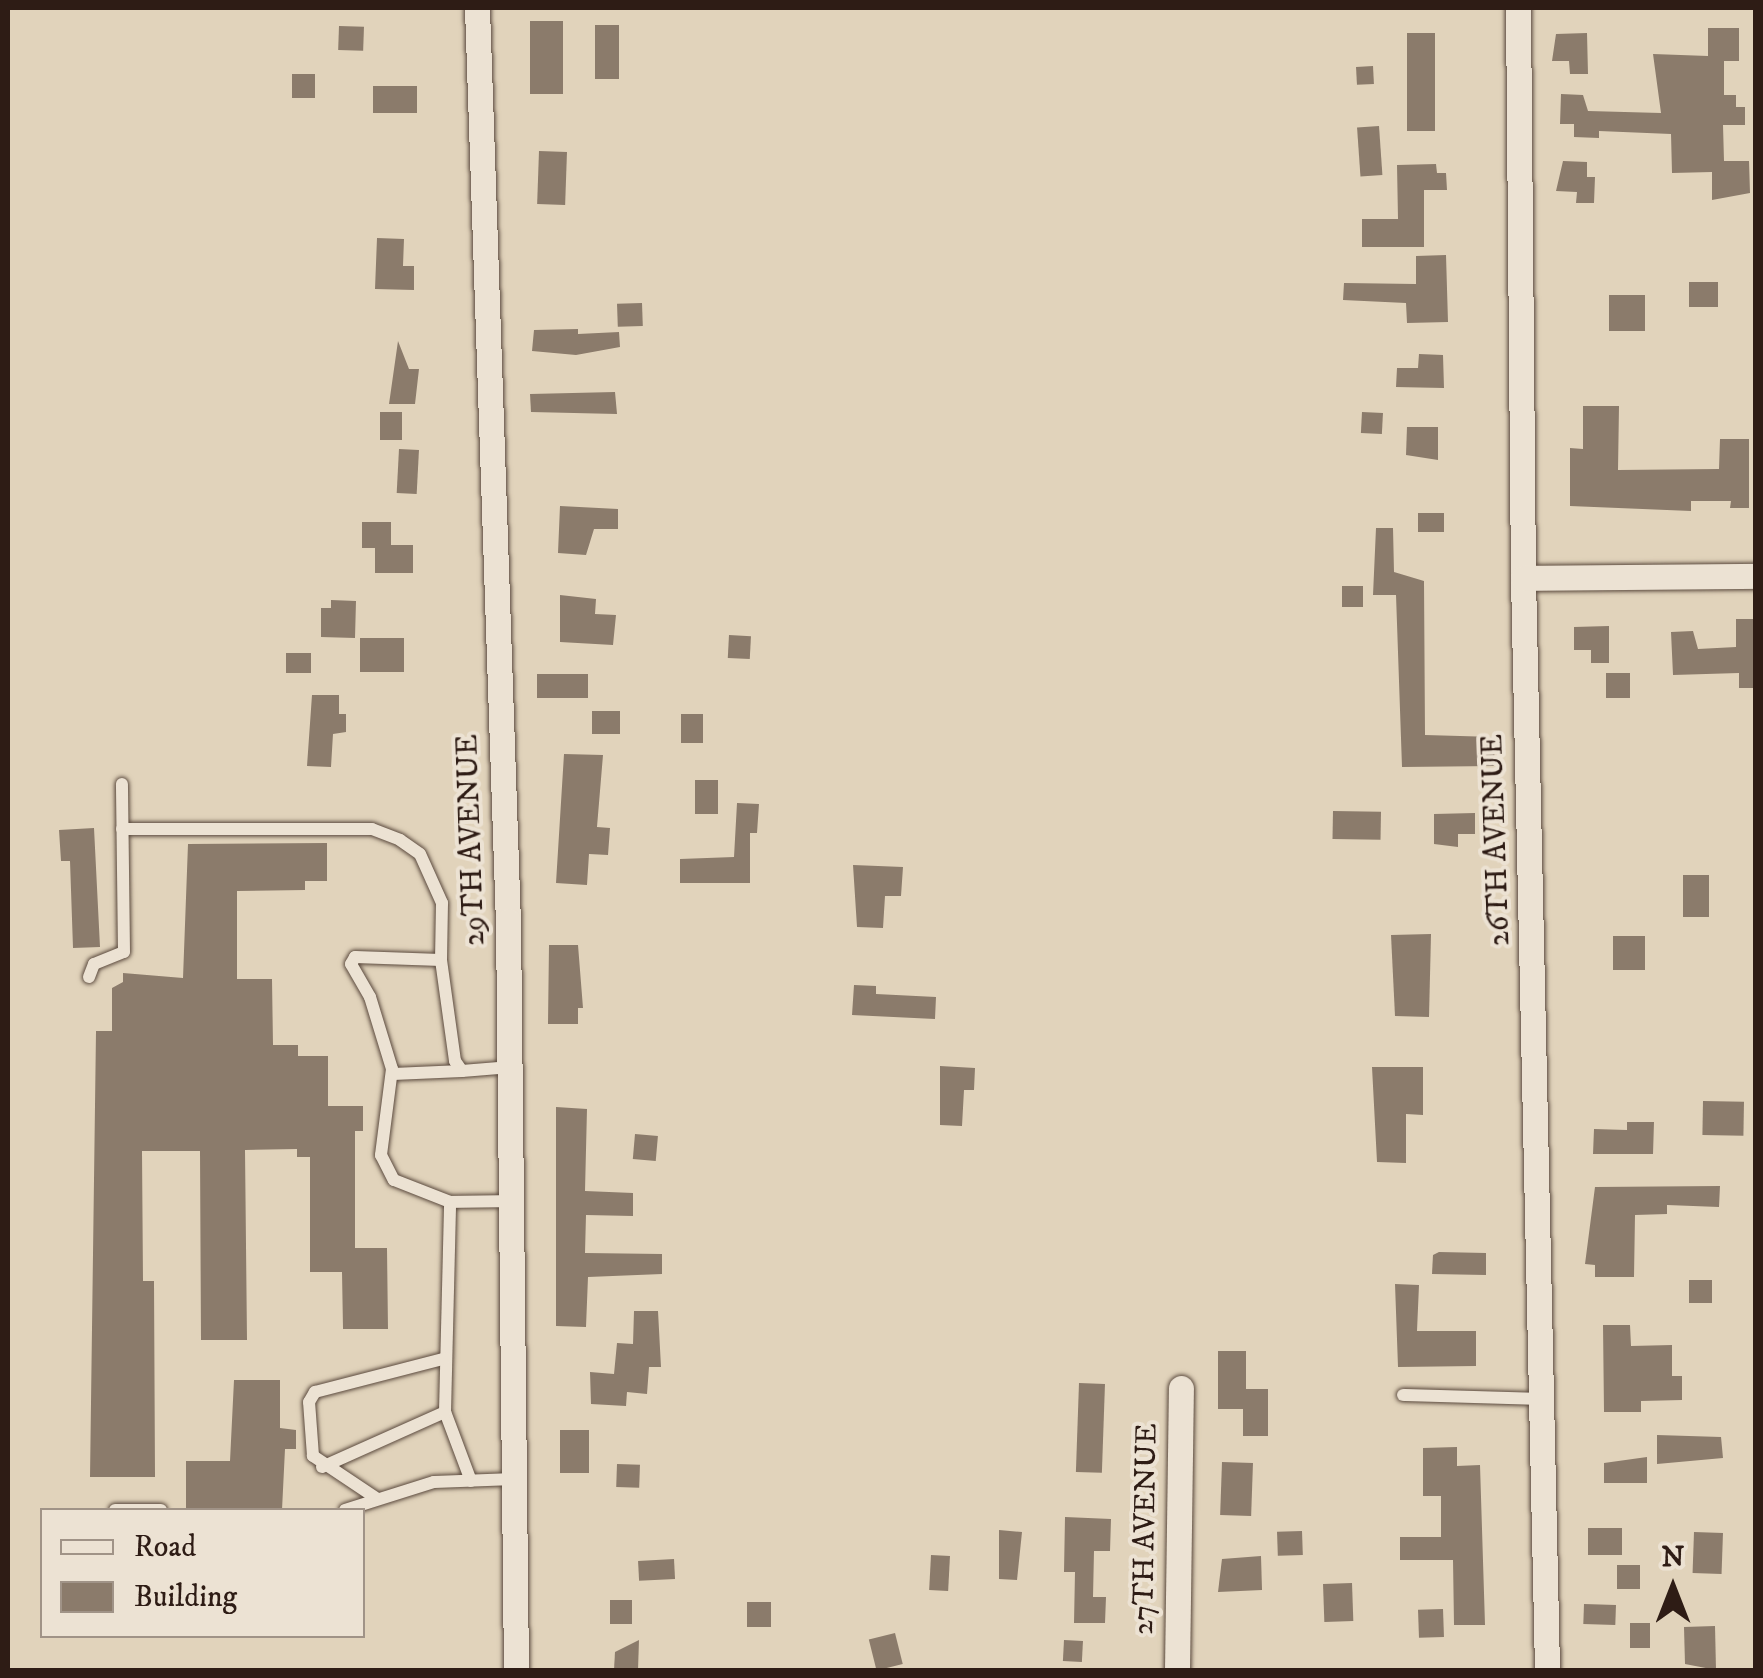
<!DOCTYPE html>
<style>
body{margin:0}
#map{position:relative;width:1763px;height:1678px;overflow:hidden;background:#e1d3bb;font-family:"IM FELL DW Pica",serif}
div>[style]{position:absolute}
[style*='--x']{left:calc(var(--x)*1px);top:calc(var(--y)*1px);width:calc(var(--w)*1px);rotate:calc(var(--a)*1deg)}
.building>*{inset:0;background:#8b7b6b;transform-origin:0 0}
.roads{filter:drop-shadow(0 0 2px #5b4a3e) drop-shadow(0 0 2px #5b4a3e)}
.lane>*{height:12px;margin:-6px;padding:0 6px;transform-origin:6px;border-radius:6px;background:#ece2d3}
.street>*{height:25px;margin:-12.5px;padding:0 12.5px;transform-origin:12.5px;border-radius:12.5px;background:#ece2d3}
span{translate:-50% -50%;white-space:nowrap;text-align:center;line-height:1.15;-webkit-text-stroke:8px #ece2d3;paint-order:stroke}
.street-label{font-size:30px;color:#2e1c15}
.frame{position:absolute;inset:0;border:10px solid #2e1c15;pointer-events:none}
.legend{position:absolute;left:40px;top:1508px;width:325px;height:130px;box-sizing:border-box;background:#ece2d3;border:2px solid #a09387;margin:0;padding:12px 18px;list-style:none;font-size:30px;color:#2e1c15}
.legend li{display:flex;align-items:center;gap:20px;height:50px}
.legend b{width:50px;border:2px solid #a09387}
.north{position:absolute;left:1623px;top:1538px;width:100px;height:100px;-webkit-text-stroke:8px #ece2d3;paint-order:stroke;rotate:0deg;font-size:28px;font-weight:700;line-height:40px;text-align:center;color:#2e1c15}
.north::after{content:'';display:block;margin:auto;width:35px;height:45px;background:#2e1c15;clip-path:polygon(50% 0,100% 100%,50% 72%,0 100%)}
</style>
<div id="map">
<div class="building">
<i style="left:563px;top:21px;width:73px;height:33px;rotate:90deg"></i>
<i style="left:595px;top:25px;width:24px;height:54px"></i>
<i style="left:339px;top:26px;width:25px;height:24px;rotate:2deg"></i>
<i style="clip-path:polygon(1708px 28px,1739px 28px,1739px 61px,1724px 61px,1724px 95px,1736px 95px,1736px 107px,1745px 107px,1745px 125px,1723px 125px,1724px 161px,1749px 161px,1750px 193px,1712px 200px,1712px 172px,1672px 173px,1671px 134px,1599px 131px,1599px 138px,1574px 137px,1574px 124px,1560px 124px,1561px 94px,1583px 95px,1588px 111px,1661px 113px,1653px 54px,1708px 56px)"></i>
<i style="left:1407px;top:33px;width:28px;height:98px"></i>
<i style="clip-path:polygon(1587px 33px,1588px 74px,1570px 74px,1569px 61px,1552px 61px,1556px 34px)"></i>
<i style="left:1373px;top:66px;width:18px;height:17px;rotate:87deg"></i>
<i style="left:292px;top:74px;width:23px;height:24px"></i>
<i style="left:417px;top:86px;width:27px;height:44px;rotate:90deg"></i>
<i style="left:1379px;top:126px;width:49px;height:22px;rotate:86deg"></i>
<i style="left:539px;top:151px;width:28px;height:53px;rotate:2deg"></i>
<i style="clip-path:polygon(1563px 161px,1587px 162px,1587px 177px,1595px 177px,1594px 203px,1576px 203px,1577px 192px,1556px 191px)"></i>
<i style="clip-path:polygon(1436px 164px,1437px 173px,1446px 173px,1447px 190px,1424px 190px,1424px 247px,1362px 247px,1362px 219px,1398px 219px,1397px 165px)"></i>
<i style="clip-path:polygon(377px 238px,404px 239px,403px 266px,414px 266px,414px 290px,375px 289px)"></i>
<i style="clip-path:polygon(1446px 255px,1448px 322px,1407px 323px,1406px 303px,1343px 300px,1344px 283px,1416px 284px,1416px 256px)"></i>
<i style="left:1689px;top:282px;width:29px;height:25px"></i>
<i style="left:1609px;top:295px;width:36px;height:36px"></i>
<i style="left:642px;top:303px;width:23px;height:25px;rotate:88deg"></i>
<i style="clip-path:polygon(578px 329px,578px 334px,619px 332px,620px 347px,576px 355px,532px 351px,534px 330px)"></i>
<i style="clip-path:polygon(398px 341px,409px 369px,419px 369px,415px 404px,389px 404px)"></i>
<i style="clip-path:polygon(1419px 354px,1443px 355px,1444px 388px,1396px 387px,1397px 368px,1418px 368px)"></i>
<i style="clip-path:polygon(615px 392px,617px 414px,531px 412px,530px 394px)"></i>
<i style="clip-path:polygon(1583px 406px,1619px 406px,1618px 470px,1719px 469px,1720px 439px,1749px 439px,1749px 508px,1730px 508px,1731px 501px,1691px 501px,1691px 511px,1570px 506px,1570px 448px,1583px 449px)"></i>
<i style="left:380px;top:412px;width:22px;height:28px"></i>
<i style="left:1362px;top:412px;width:21px;height:21px;rotate:3deg"></i>
<i style="clip-path:polygon(1407px 427px,1438px 427px,1438px 460px,1406px 455px)"></i>
<i style="left:399px;top:449px;width:20px;height:44px;rotate:3deg"></i>
<i style="clip-path:polygon(560px 506px,618px 509px,618px 529px,594px 529px,586px 555px,558px 553px)"></i>
<i style="left:1418px;top:513px;width:26px;height:19px"></i>
<i style="clip-path:polygon(362px 522px,391px 522px,391px 545px,413px 545px,413px 573px,375px 573px,375px 548px,362px 548px)"></i>
<i style="clip-path:polygon(1376px 528px,1393px 528px,1394px 572px,1424px 581px,1425px 735px,1495px 737px,1494px 766px,1402px 767px,1396px 595px,1373px 595px)"></i>
<i style="left:1342px;top:586px;width:21px;height:21px"></i>
<i style="clip-path:polygon(560px 595px,596px 599px,595px 614px,616px 615px,613px 645px,560px 642px)"></i>
<i style="clip-path:polygon(331px 600px,356px 601px,355px 638px,321px 637px,321px 608px,331px 608px)"></i>
<i style="clip-path:polygon(1736px 619px,1756px 619px,1756px 688px,1739px 688px,1739px 673px,1673px 675px,1671px 632px,1693px 631px,1698px 649px,1736px 647px)"></i>
<i style="clip-path:polygon(1609px 626px,1609px 663px,1591px 663px,1591px 650px,1574px 650px,1574px 627px)"></i>
<i style="left:729px;top:635px;width:22px;height:23px;rotate:3deg"></i>
<i style="left:360px;top:638px;width:44px;height:34px"></i>
<i style="left:286px;top:653px;width:25px;height:20px"></i>
<i style="left:1606px;top:673px;width:24px;height:25px"></i>
<i style="left:537px;top:674px;width:51px;height:24px"></i>
<i style="clip-path:polygon(312px 695px,339px 695px,339px 714px,346px 714px,346px 732px,333px 734px,331px 767px,307px 766px)"></i>
<i style="left:592px;top:711px;width:28px;height:23px"></i>
<i style="left:681px;top:714px;width:22px;height:29px"></i>
<i style="clip-path:polygon(564px 754px,603px 755px,597px 827px,610px 828px,608px 855px,589px 854px,587px 885px,556px 883px)"></i>
<i style="left:695px;top:780px;width:23px;height:34px"></i>
<i style="clip-path:polygon(737px 803px,759px 804px,757px 833px,750px 833px,750px 883px,680px 883px,680px 859px,734px 857px)"></i>
<i style="left:1333px;top:811px;width:48px;height:28px;rotate:1deg"></i>
<i style="clip-path:polygon(1475px 813px,1475px 834px,1458px 834px,1458px 847px,1434px 844px,1434px 814px)"></i>
<i style="clip-path:polygon(94px 828px,100px 947px,73px 948px,70px 861px,61px 861px,59px 830px)"></i>
<i style="clip-path:polygon(327px 843px,327px 881px,305px 881px,305px 890px,237px 891px,237px 979px,272px 979px,273px 1045px,298px 1045px,298px 1056px,328px 1056px,328px 1106px,363px 1106px,363px 1131px,355px 1131px,355px 1248px,387px 1248px,388px 1329px,343px 1329px,342px 1272px,310px 1272px,310px 1157px,297px 1157px,297px 1149px,245px 1150px,247px 1340px,201px 1340px,200px 1151px,142px 1151px,143px 1281px,154px 1281px,155px 1477px,90px 1477px,96px 1031px,112px 1031px,112px 988px,123px 982px,123px 973px,183px 978px,188px 844px)"></i>
<i style="clip-path:polygon(853px 865px,903px 867px,901px 896px,885px 896px,883px 928px,857px 927px)"></i>
<i style="left:1683px;top:875px;width:26px;height:42px"></i>
<i style="clip-path:polygon(1431px 934px,1429px 1017px,1395px 1016px,1391px 935px)"></i>
<i style="left:1613px;top:936px;width:32px;height:34px"></i>
<i style="clip-path:polygon(549px 945px,578px 945px,583px 1008px,578px 1008px,578px 1024px,548px 1024px)"></i>
<i style="clip-path:polygon(854px 985px,876px 986px,876px 994px,936px 997px,935px 1019px,852px 1015px)"></i>
<i style="clip-path:polygon(940px 1066px,975px 1068px,974px 1090px,964px 1090px,962px 1126px,940px 1125px)"></i>
<i style="clip-path:polygon(1372px 1067px,1423px 1067px,1423px 1115px,1406px 1114px,1406px 1163px,1377px 1162px)"></i>
<i style="left:1703px;top:1101px;width:41px;height:34px;rotate:1deg"></i>
<i style="clip-path:polygon(556px 1107px,587px 1109px,585px 1191px,633px 1193px,633px 1216px,586px 1215px,585px 1253px,662px 1254px,662px 1274px,588px 1277px,586px 1327px,556px 1326px)"></i>
<i style="clip-path:polygon(1627px 1122px,1654px 1122px,1653px 1154px,1593px 1154px,1594px 1129px,1627px 1130px)"></i>
<i style="left:635px;top:1134px;width:23px;height:25px;rotate:5deg"></i>
<i style="clip-path:polygon(1720px 1186px,1719px 1207px,1667px 1205px,1667px 1214px,1635px 1215px,1634px 1277px,1595px 1277px,1595px 1265px,1585px 1264px,1595px 1187px)"></i>
<i style="clip-path:polygon(1439px 1252px,1486px 1253px,1486px 1275px,1432px 1274px,1433px 1255px)"></i>
<i style="left:1689px;top:1280px;width:23px;height:23px"></i>
<i style="clip-path:polygon(1395px 1284px,1419px 1285px,1417px 1331px,1476px 1331px,1476px 1366px,1398px 1367px)"></i>
<i style="clip-path:polygon(634px 1311px,658px 1311px,661px 1367px,649px 1367px,647px 1394px,627px 1392px,626px 1406px,591px 1404px,590px 1372px,614px 1374px,617px 1343px,633px 1344px)"></i>
<i style="clip-path:polygon(1603px 1325px,1630px 1325px,1631px 1346px,1672px 1345px,1672px 1376px,1682px 1376px,1682px 1400px,1641px 1401px,1641px 1412px,1604px 1412px)"></i>
<i style="clip-path:polygon(1218px 1351px,1246px 1351px,1246px 1389px,1268px 1389px,1268px 1436px,1243px 1436px,1243px 1409px,1218px 1409px)"></i>
<i style="clip-path:polygon(234px 1380px,280px 1380px,280px 1428px,296px 1430px,296px 1449px,285px 1449px,282px 1510px,186px 1510px,186px 1461px,230px 1461px)"></i>
<i style="left:1079px;top:1383px;width:26px;height:89px;rotate:2deg"></i>
<i style="left:560px;top:1430px;width:29px;height:43px"></i>
<i style="clip-path:polygon(1657px 1435px,1721px 1437px,1723px 1458px,1657px 1464px)"></i>
<i style="clip-path:polygon(1457px 1447px,1457px 1466px,1480px 1465px,1485px 1625px,1454px 1625px,1453px 1560px,1400px 1560px,1400px 1537px,1441px 1537px,1441px 1496px,1423px 1496px,1423px 1448px)"></i>
<i style="clip-path:polygon(1647px 1457px,1647px 1483px,1604px 1483px,1604px 1463px)"></i>
<i style="left:1222px;top:1462px;width:31px;height:53px;rotate:2deg"></i>
<i style="left:617px;top:1464px;width:23px;height:23px;rotate:2deg"></i>
<i style="clip-path:polygon(1065px 1517px,1111px 1519px,1110px 1551px,1094px 1551px,1093px 1597px,1106px 1597px,1105px 1623px,1074px 1623px,1075px 1572px,1064px 1572px)"></i>
<i style="left:1588px;top:1528px;width:34px;height:27px"></i>
<i style="clip-path:polygon(999px 1530px,1022px 1532px,1017px 1580px,999px 1579px)"></i>
<i style="left:1302px;top:1531px;width:24px;height:25px;rotate:88deg"></i>
<i style="left:1694px;top:1532px;width:29px;height:41px;rotate:2deg"></i>
<i style="left:931px;top:1555px;width:19px;height:35px;rotate:3deg"></i>
<i style="clip-path:polygon(1261px 1556px,1262px 1590px,1218px 1592px,1222px 1559px)"></i>
<i style="left:674px;top:1559px;width:20px;height:36px;rotate:87deg"></i>
<i style="left:1617px;top:1565px;width:23px;height:24px"></i>
<i style="left:1352px;top:1583px;width:38px;height:29px;rotate:88deg"></i>
<i style="left:610px;top:1600px;width:22px;height:24px"></i>
<i style="left:747px;top:1602px;width:24px;height:25px"></i>
<i style="left:1584px;top:1604px;width:32px;height:20px;rotate:2deg"></i>
<i style="left:1443px;top:1609px;width:28px;height:25px;rotate:88deg"></i>
<i style="left:1630px;top:1623px;width:20px;height:25px"></i>
<i style="clip-path:polygon(1715px 1626px,1716px 1670px,1685px 1664px,1684px 1627px)"></i>
<i style="left:895px;top:1633px;width:32px;height:27px;rotate:76deg"></i>
<i style="clip-path:polygon(639px 1640px,638px 1670px,614px 1670px,615px 1652px)"></i>
<i style="left:1064px;top:1640px;width:19px;height:21px;rotate:3deg"></i>
</div>
<div class="roads">
<div class="lane">
<i style="--x:122;--y:829;--w:250;--a:0"></i>
<i style="--x:372;--y:829;--w:30;--a:21"></i>
<i style="--x:400;--y:840;--w:24;--a:35"></i>
<i style="--x:420;--y:854;--w:54;--a:65.8"></i>
<i style="--x:442;--y:903;--w:57;--a:91"></i>
<i style="--x:441;--y:960;--w:102;--a:82.1"></i>
<i style="--x:455;--y:1061;--w:12;--a:55"></i>
<i style="--x:462;--y:1071;--w:49;--a:-4.7"></i>
<i style="--x:441;--y:960;--w:86;--a:-178"></i>
<i style="--x:355;--y:957;--w:8;--a:120"></i>
<i style="--x:351;--y:964;--w:38;--a:60"></i>
<i style="--x:370;--y:997;--w:75;--a:73"></i>
<i style="--x:392;--y:1069;--w:87;--a:97.3"></i>
<i style="--x:381;--y:1155;--w:28;--a:63"></i>
<i style="--x:394;--y:1180;--w:60;--a:21.4"></i>
<i style="--x:89;--y:977;--w:14;--a:-69"></i>
<i style="--x:94;--y:964;--w:32;--a:-22"></i>
<i style="--x:124;--y:952;--w:168;--a:-90.7"></i>
<i style="--x:393;--y:1074;--w:69;--a:-2.5"></i>
<i style="--x:1403;--y:1395;--w:142;--a:1.6"></i>
<i style="--x:322;--y:1467;--w:135;--a:-24.1"></i>
<i style="--x:471;--y:1481;--w:74;--a:-110.6"></i>
<i style="--x:445;--y:1412;--w:210;--a:-88.6"></i>
<i style="--x:450;--y:1202;--w:61;--a:-0.9"></i>
<i style="--x:376;--y:1498;--w:76;--a:-146.3"></i>
<i style="--x:313;--y:1456;--w:54;--a:-94.2"></i>
<i style="--x:309;--y:1402;--w:12;--a:-59"></i>
<i style="--x:315;--y:1392;--w:135;--a:-14.5"></i>
<i style="--x:115;--y:1510;--w:46;--a:0"></i>
<i style="--x:345;--y:1510;--w:93;--a:-17.5"></i>
<i style="--x:434;--y:1482;--w:80;--a:-2.1"></i>
</div>
<div class="street">
<i style="--x:477;--y:8;--w:914;--a:88.06"></i>
<i style="--x:508;--y:921;--w:749;--a:89.39"></i>
<i style="--x:1518;--y:8;--w:570;--a:89.5"></i>
<i style="--x:1523;--y:578;--w:1092;--a:88.74"></i>
<i style="--x:1523;--y:578;--w:233;--a:-0.5"></i>
<i style="--x:1177;--y:1670;--w:282;--a:-89.2"></i>
</div>
</div>
<div class="street-label">
<span style="left:472px;top:840px;rotate:-92deg">29TH AVENUE</span>
<span style="left:1497px;top:840px;rotate:-92deg">26TH AVENUE</span>
<span style="left:1146px;top:1529px;rotate:-89deg">27TH AVENUE</span>
</div>
<div class="frame"></div>
<ul class="legend">
<li><b style="height:12px;background:#ece2d3"></b>Road</li>
<li><b style="height:28px;background:#8b7b6b"></b>Building</li>
</ul>
<div class="north">N</div>
</div>
